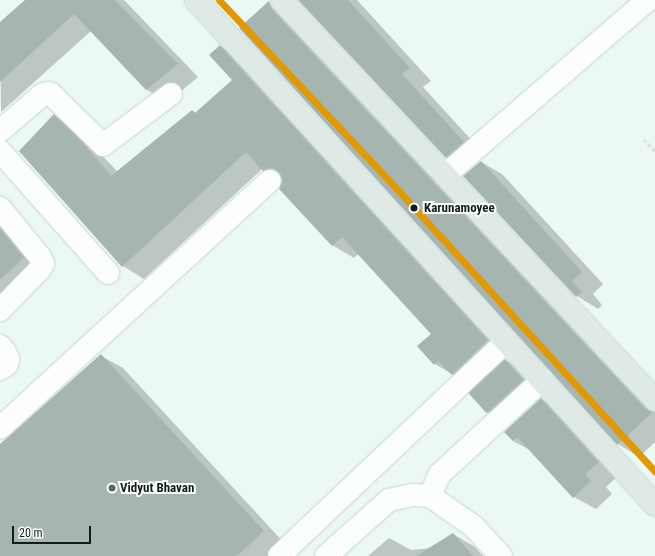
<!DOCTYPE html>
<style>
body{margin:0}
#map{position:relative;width:655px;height:556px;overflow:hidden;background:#ebf8f4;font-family:"Roboto Condensed",sans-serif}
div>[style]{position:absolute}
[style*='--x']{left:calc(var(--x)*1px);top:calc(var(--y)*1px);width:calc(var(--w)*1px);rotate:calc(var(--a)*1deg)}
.shadow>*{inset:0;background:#0003}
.building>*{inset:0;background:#a7b5b1;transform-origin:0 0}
.path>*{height:2.5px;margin-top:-1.25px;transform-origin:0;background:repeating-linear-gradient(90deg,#dee2e1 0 4px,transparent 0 6px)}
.roads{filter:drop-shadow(0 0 1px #c8d5d1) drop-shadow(0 0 1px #c8d5d1)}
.minor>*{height:22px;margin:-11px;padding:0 11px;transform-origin:11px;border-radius:11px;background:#fcfefd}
.major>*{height:22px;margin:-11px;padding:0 11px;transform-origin:11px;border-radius:11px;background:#dfeae7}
.metro-1>*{height:7px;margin:-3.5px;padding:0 3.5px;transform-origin:3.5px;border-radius:3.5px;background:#e09803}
.dots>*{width:11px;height:11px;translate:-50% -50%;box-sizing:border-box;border:2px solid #fff;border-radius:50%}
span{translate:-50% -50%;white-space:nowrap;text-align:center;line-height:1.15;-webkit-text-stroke:4px #fff;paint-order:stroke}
.stop-label{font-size:13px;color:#0e1e1a;font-weight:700}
.left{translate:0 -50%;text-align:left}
.poi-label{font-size:13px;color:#0e1e1a;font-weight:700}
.scale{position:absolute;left:12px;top:526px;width:79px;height:18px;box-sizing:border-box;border:2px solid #0e1e1a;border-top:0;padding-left:5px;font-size:12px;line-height:14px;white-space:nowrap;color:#0e1e1a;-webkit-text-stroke:3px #fff;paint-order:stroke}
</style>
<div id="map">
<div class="shadow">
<i style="clip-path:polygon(26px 0,124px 0,198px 77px,168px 102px,147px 90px,91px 31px,1px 112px,0 23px)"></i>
<i style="clip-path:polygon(299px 0,357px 0,431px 81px,423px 87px,485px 155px,468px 169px,446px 157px)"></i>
<i style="clip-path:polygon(269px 2px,290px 14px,655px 409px,655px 442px,639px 457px,618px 444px,240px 28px)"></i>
<i style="clip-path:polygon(220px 46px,242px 59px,509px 353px,474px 387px,435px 364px,433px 334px,359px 253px,354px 258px,332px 245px,283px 181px,262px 169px,144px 279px,123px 266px,21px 151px,54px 116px,75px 128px,118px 172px,192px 111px,196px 113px,233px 80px)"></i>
<i style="clip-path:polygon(481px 162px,502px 174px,603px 284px,593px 294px,602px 305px,598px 309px,577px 296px)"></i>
<i style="clip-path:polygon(0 220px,41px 268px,0 302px)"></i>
<i style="clip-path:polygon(101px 356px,123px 368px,285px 544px,272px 556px,0 556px,0 446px)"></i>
<i style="clip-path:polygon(505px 360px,527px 372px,545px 392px,509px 425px,488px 413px)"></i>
<i style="clip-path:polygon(541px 399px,562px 412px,620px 474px,606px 487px,612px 494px,596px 509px,574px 497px,532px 451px,513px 441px)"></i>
<i style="clip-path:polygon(453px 534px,475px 547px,483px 556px,368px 556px,389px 538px,411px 550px,432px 548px)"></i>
</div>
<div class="building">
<i style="clip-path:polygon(25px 0,115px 0,178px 64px,146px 90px,74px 14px,0 82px,0 22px)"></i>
<i style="clip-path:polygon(298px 0,348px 0,410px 68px,402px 74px,464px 142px,446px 158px)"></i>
<i style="clip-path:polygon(269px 1px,272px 9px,646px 409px,653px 412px,617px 445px,239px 28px)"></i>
<i style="clip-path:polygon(220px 45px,488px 340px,452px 375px,438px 361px,434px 365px,417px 346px,431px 334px,342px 237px,332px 246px,279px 189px,282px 179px,279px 173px,273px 169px,263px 171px,246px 152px,122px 267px,19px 151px,54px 114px,83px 143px,111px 176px,192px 110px,195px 113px,232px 80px,209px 55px)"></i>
<i style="clip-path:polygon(481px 161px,582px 272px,572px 281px,582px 292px,576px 297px,463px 176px)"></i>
<i style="clip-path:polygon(0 228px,24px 257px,0 280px)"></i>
<i style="clip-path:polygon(101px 354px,264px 531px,237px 556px,0 556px,0 444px)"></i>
<i style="left:505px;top:359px;width:28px;height:50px;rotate:48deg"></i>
<i style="clip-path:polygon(541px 398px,599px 462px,585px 474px,591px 481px,573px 498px,517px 437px,513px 441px,504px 432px)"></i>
<i style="clip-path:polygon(453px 533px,473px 556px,416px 556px)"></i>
</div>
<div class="path">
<i style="--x:644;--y:139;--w:16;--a:47"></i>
</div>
<div class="roads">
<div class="minor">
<i style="--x:0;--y:131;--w:55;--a:-40.6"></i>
<i style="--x:42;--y:95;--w:5;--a:-22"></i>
<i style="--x:47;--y:93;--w:4;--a:14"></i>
<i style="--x:51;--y:94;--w:73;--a:44.4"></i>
<i style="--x:103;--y:145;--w:85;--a:-36.9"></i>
<i style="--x:0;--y:151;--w:163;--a:48.5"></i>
<i style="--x:445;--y:175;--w:268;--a:-40.8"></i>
<i style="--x:0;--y:208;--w:63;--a:50.8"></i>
<i style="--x:40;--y:257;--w:7;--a:63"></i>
<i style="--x:43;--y:263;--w:5;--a:112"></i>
<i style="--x:41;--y:268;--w:59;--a:134.3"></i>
<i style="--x:0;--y:346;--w:8;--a:50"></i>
<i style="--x:5;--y:352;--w:8;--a:67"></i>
<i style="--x:8;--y:359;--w:5;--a:101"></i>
<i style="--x:7;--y:364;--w:9;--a:144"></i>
<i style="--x:0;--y:428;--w:366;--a:-42.5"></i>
<i style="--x:430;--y:496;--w:24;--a:-66"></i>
<i style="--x:440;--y:474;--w:139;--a:-42.7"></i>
<i style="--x:279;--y:556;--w:313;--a:-43.4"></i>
<i style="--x:326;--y:556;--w:84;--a:-41.6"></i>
<i style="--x:389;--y:500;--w:25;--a:-12"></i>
<i style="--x:413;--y:495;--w:17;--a:3"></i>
<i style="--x:430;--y:496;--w:52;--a:34.9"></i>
<i style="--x:473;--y:526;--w:41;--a:47"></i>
</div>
<div class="major">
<i style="--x:196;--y:0;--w:682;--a:47.73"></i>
<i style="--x:281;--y:0;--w:548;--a:46.92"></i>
</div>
</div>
<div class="metro-1">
<i style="--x:219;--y:0;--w:245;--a:46.7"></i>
<i style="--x:387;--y:178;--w:398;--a:47.6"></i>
</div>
<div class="dots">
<i style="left:414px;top:208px;background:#0e1e1a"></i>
<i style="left:112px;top:488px;background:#5b6a66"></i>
</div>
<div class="stop-label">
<span class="left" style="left:424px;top:208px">Karunamoyee</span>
</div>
<div class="poi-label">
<span class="left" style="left:120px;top:488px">Vidyut Bhavan</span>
</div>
<div class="scale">20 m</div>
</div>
